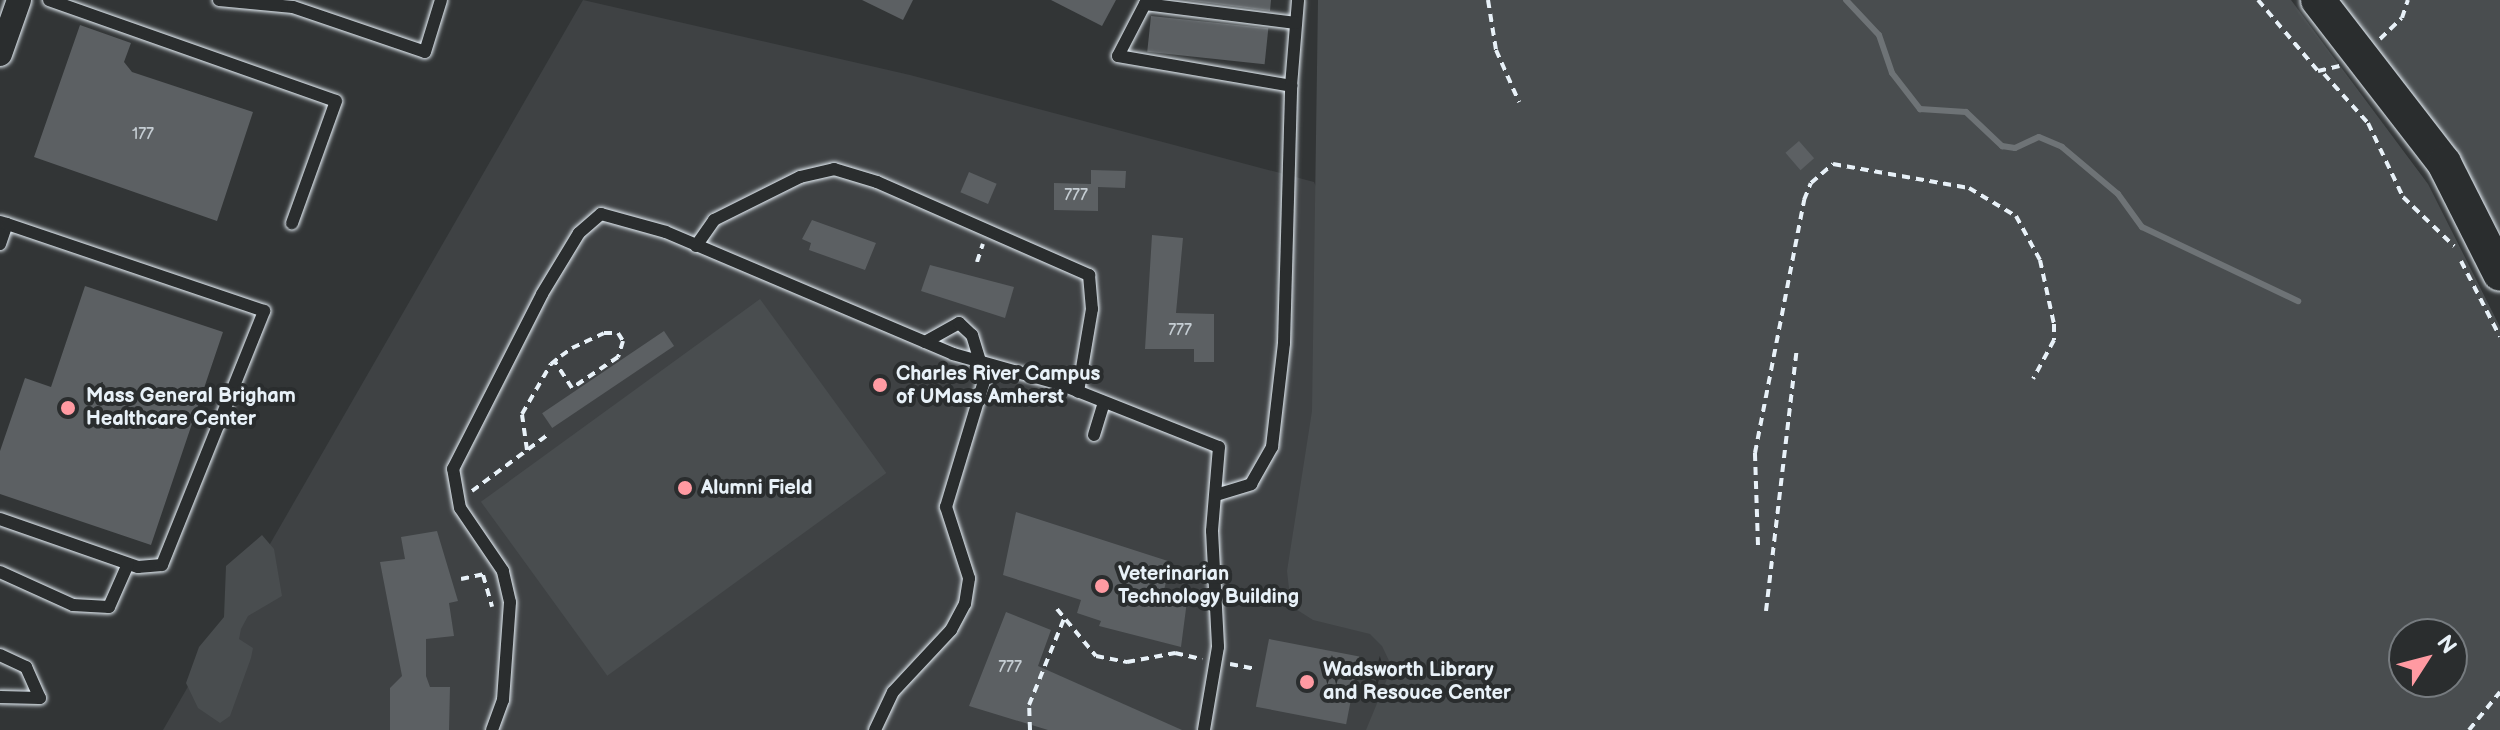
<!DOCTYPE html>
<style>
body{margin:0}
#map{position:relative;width:2500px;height:730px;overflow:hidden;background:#323536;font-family:"Balsamiq Sans",sans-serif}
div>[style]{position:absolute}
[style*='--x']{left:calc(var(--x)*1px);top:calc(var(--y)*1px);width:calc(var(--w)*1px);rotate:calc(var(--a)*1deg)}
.built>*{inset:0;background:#3f4244}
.green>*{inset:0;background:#494d4f;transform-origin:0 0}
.stream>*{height:6px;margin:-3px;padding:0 3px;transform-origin:3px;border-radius:3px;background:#6e7376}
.building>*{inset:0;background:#5c6063;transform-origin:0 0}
.path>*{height:4px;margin-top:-2px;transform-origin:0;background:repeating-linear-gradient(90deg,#e8f1f8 0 8px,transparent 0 14px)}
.roads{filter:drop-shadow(0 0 2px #e8f1f8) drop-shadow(0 0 2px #e8f1f8)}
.lane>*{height:12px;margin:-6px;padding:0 6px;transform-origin:6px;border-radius:6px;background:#2a2d2e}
.street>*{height:24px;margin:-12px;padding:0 12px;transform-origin:12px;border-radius:12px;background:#2a2d2e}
.secondary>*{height:34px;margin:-17px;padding:0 17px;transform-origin:17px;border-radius:17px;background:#2a2d2e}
.dots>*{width:22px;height:22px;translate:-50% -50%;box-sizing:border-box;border:4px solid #2a2d2e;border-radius:50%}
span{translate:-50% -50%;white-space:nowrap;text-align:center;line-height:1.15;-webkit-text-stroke:8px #2a2d2e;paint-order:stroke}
.number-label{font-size:16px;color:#c5cdd3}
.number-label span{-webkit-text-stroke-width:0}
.poi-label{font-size:20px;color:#e8f1f8;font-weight:700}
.left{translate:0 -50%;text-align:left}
.north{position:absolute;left:2388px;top:618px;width:80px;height:80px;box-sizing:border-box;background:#2a2d2e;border:2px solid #767b7f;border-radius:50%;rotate:54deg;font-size:22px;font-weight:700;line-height:32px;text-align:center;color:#e8f1f8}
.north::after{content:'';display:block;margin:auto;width:28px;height:36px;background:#ff9aa2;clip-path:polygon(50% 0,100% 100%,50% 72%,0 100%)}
</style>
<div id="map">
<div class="built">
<i style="clip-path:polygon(583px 0,910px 75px,1314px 182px,1545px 730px,163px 730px)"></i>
</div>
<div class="green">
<i style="clip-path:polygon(evenodd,1318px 0,2291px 0,2428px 184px,2500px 327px,2500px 730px,1366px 730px,1392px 667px,1382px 646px,1370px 634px,1313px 620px,1291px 606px,1287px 571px,1312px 411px,1318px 0,2404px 634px,2452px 634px,2452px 682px,2404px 682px,2404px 634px)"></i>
<i style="clip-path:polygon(2338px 0,2500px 0,2500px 233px,2450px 143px)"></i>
<i style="left:760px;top:299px;width:215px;height:345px;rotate:54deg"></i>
<i style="clip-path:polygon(262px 535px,274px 549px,282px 596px,248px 616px,241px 629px,239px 639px,253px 648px,251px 658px,230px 716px,220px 723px,198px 708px,186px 683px,199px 647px,224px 617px,226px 566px)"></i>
</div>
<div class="stream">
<i style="--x:1846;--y:0;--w:48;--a:46.7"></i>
<i style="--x:1879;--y:35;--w:40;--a:71.1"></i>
<i style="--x:1892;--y:73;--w:46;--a:52.1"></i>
<i style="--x:1920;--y:109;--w:46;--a:3.7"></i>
<i style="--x:1966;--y:112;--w:50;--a:43.4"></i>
<i style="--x:2002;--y:146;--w:13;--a:9"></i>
<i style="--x:2015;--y:148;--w:26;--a:-25"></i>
<i style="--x:2039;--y:137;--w:25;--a:23"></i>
<i style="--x:2062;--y:147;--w:73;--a:40"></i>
<i style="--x:2118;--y:194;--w:41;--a:54"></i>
<i style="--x:2142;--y:227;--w:173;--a:25.4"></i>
</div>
<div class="building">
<i style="clip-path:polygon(862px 0,913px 0,903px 20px)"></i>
<i style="clip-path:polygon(1051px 0,1116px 0,1102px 26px)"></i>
<i style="clip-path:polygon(1185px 0,1271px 0,1270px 11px)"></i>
<i style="left:1151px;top:16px;width:118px;height:36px;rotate:6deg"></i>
<i style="clip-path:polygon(80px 25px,131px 43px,124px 62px,132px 72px,253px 112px,217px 221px,34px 157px)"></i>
<i style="left:1799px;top:141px;width:23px;height:18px;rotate:49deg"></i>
<i style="clip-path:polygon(1091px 170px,1126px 171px,1125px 188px,1098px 187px,1098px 211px,1054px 210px,1054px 183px,1091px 184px)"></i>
<i style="left:969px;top:172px;width:30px;height:22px;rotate:23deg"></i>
<i style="clip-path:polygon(812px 220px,876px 243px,865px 270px,809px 250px,811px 243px,802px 239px)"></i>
<i style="clip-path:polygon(1152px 235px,1183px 238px,1176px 313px,1214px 314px,1214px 362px,1194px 362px,1194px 349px,1145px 349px)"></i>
<i style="clip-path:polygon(930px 265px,1014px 287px,1005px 318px,921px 291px)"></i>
<i style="clip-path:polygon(85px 286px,223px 332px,151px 545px,0 494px,0 451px,25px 378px,51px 387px)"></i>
<i style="left:664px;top:331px;width:18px;height:147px;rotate:56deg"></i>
<i style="clip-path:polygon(1016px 512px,1171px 562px,1163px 594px,1187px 601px,1181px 647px,1099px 626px,1101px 621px,1077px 613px,1081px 600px,1003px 575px)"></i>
<i style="clip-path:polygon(437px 531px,458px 601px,449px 603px,454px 636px,426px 639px,426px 676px,430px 687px,450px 687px,449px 730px,390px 730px,390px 688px,402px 676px,380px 562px,405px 559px,401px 537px)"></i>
<i style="clip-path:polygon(1006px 612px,1051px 630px,1038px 666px,1182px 730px,1048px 730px,969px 706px)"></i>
<i style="left:1269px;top:639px;width:92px;height:69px;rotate:11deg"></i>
</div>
<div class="path">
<i style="--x:1488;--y:0;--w:51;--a:80.9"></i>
<i style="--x:1496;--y:50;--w:57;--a:66.1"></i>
<i style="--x:2258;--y:0;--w:93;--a:49.8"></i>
<i style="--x:2318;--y:71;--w:22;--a:-13"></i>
<i style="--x:2380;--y:39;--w:30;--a:-44"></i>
<i style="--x:2402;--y:18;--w:19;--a:-72"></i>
<i style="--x:2324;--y:74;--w:66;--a:48.1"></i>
<i style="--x:2368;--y:123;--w:82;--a:64.7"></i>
<i style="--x:2403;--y:197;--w:71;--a:43.9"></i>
<i style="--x:2461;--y:261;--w:85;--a:62.8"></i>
<i style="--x:977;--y:262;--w:19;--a:-72"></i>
<i style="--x:527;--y:450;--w:36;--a:-98"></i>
<i style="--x:522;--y:414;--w:58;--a:-59.9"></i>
<i style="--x:551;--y:364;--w:13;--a:-39"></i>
<i style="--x:561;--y:356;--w:14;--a:-36"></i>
<i style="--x:572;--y:348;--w:35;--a:-25"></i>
<i style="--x:604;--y:333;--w:14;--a:0"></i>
<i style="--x:618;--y:333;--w:9;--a:58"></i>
<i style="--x:623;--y:341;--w:17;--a:107"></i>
<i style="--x:618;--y:357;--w:55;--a:146"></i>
<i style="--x:572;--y:388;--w:31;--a:-123"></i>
<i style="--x:472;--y:491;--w:97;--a:-36.6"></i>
<i style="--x:1758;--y:545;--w:92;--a:-91.9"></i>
<i style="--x:1755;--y:453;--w:258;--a:-79"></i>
<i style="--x:1804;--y:200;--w:18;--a:-68"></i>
<i style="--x:1811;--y:183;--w:29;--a:-41"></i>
<i style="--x:1833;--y:164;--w:138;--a:10"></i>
<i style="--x:1969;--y:188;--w:55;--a:30.8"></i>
<i style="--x:2016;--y:216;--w:50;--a:61.4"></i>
<i style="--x:2040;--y:260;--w:66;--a:77.7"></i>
<i style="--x:2054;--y:324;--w:16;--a:90"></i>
<i style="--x:2054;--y:340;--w:44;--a:118.3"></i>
<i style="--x:483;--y:575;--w:33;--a:74"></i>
<i style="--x:461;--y:579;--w:25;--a:-12"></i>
<i style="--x:1057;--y:609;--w:61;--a:50.3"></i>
<i style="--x:1096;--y:656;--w:32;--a:11"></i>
<i style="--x:1127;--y:662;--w:49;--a:-10.6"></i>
<i style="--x:1175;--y:653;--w:28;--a:13"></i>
<i style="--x:1766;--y:611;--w:265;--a:-83.3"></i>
<i style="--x:1230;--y:664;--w:25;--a:11"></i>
<i style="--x:1030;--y:730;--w:25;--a:-92"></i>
<i style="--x:1029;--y:705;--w:93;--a:-67.9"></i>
<i style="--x:2469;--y:730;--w:49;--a:-50.8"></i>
</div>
<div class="roads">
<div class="lane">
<i style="--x:49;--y:0;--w:304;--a:19.4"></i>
<i style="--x:336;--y:101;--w:130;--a:109.8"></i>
<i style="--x:219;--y:0;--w:74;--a:5.4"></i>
<i style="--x:293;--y:7;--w:139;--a:18.8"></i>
<i style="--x:425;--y:52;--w:54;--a:-72.9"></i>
<i style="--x:1147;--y:0;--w:63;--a:117.4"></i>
<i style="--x:1118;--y:56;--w:176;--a:9.8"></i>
<i style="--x:1291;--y:86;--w:86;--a:-85.3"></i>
<i style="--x:1145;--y:4;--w:152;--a:7.2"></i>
<i style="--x:0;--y:244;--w:21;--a:-71"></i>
<i style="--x:7;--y:224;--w:7;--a:-164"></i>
<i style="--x:696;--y:246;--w:32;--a:-55"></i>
<i style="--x:714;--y:220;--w:96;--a:-26.6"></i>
<i style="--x:800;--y:177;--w:35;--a:-13"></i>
<i style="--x:834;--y:169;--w:45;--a:16.8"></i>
<i style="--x:877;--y:182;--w:232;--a:23.7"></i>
<i style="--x:1089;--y:275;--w:34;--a:85"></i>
<i style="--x:1092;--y:309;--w:84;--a:99.6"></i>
<i style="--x:925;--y:342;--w:39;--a:-29"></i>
<i style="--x:959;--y:323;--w:18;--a:43"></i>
<i style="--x:972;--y:335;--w:28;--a:73"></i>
<i style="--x:1094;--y:435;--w:34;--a:-73"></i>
<i style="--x:1216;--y:495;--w:37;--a:-17"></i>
<i style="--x:1251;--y:484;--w:43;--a:-60.4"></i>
<i style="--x:1272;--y:447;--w:105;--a:-83.4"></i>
<i style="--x:1284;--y:343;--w:257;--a:-88.4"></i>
<i style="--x:0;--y:519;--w:146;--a:19.2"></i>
<i style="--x:138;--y:567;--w:24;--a:-5"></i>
<i style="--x:162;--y:565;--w:274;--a:-68.1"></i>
<i style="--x:264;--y:311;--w:271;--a:-161.3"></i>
<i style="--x:0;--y:572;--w:80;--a:24.3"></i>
<i style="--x:73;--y:605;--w:36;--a:3"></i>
<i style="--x:109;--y:607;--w:47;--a:-66.2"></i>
<i style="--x:0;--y:655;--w:29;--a:25"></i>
<i style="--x:26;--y:667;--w:34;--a:66"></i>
<i style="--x:40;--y:698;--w:40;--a:-178.6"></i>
<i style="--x:492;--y:730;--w:32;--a:-70"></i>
<i style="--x:503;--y:700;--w:98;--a:-85.9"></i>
<i style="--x:510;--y:602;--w:32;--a:-103"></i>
<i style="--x:503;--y:571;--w:76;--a:-124.3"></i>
<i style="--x:460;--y:508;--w:40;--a:-100"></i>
<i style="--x:453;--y:469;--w:196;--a:-63"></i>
<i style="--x:542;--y:294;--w:71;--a:-58.8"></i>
<i style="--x:579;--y:233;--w:29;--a:-41"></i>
<i style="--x:601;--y:214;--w:67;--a:15.5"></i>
<i style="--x:666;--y:232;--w:312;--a:23"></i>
<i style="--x:953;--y:354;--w:108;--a:15.6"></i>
<i style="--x:1057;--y:383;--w:174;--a:21.6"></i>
<i style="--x:1219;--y:447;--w:84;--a:94.8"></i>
<i style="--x:1212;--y:531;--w:116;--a:87"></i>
<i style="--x:1218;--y:647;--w:84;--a:99.6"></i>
<i style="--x:875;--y:730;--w:42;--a:-64.7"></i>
<i style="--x:893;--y:692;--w:85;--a:-46.9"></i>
<i style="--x:951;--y:630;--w:30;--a:-62"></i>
<i style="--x:965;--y:604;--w:26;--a:-81"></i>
<i style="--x:969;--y:578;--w:75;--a:-107.9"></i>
<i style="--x:946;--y:507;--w:148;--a:-73.2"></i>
</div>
<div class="street">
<i style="--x:0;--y:54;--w:57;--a:-70.6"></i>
</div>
<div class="secondary">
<i style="--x:2318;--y:0;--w:206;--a:52.3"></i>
<i style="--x:2444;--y:163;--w:124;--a:63.2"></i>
</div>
</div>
<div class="dots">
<i style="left:880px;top:385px;background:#ff9aa2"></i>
<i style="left:68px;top:408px;background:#ff9aa2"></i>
<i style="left:685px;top:488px;background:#ff9aa2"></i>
<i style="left:1102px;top:586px;background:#ff9aa2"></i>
<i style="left:1307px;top:682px;background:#ff9aa2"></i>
</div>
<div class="number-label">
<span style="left:143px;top:135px">177</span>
<span style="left:1076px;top:196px">777</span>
<span style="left:1180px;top:331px">777</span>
<span style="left:1010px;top:668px">777</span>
</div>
<div class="poi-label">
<span class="left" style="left:896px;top:386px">Charles River Campus<br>of UMass Amherst</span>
<span class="left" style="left:86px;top:408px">Mass General Brigham<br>Healthcare Center</span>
<span class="left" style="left:701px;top:488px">Alumni Field</span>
<span class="left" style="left:1118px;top:586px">Veterinarian<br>Technology Building</span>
<span class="left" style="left:1323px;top:682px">Wadsworth Library<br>and Resouce Center</span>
</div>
<div class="north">N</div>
</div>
